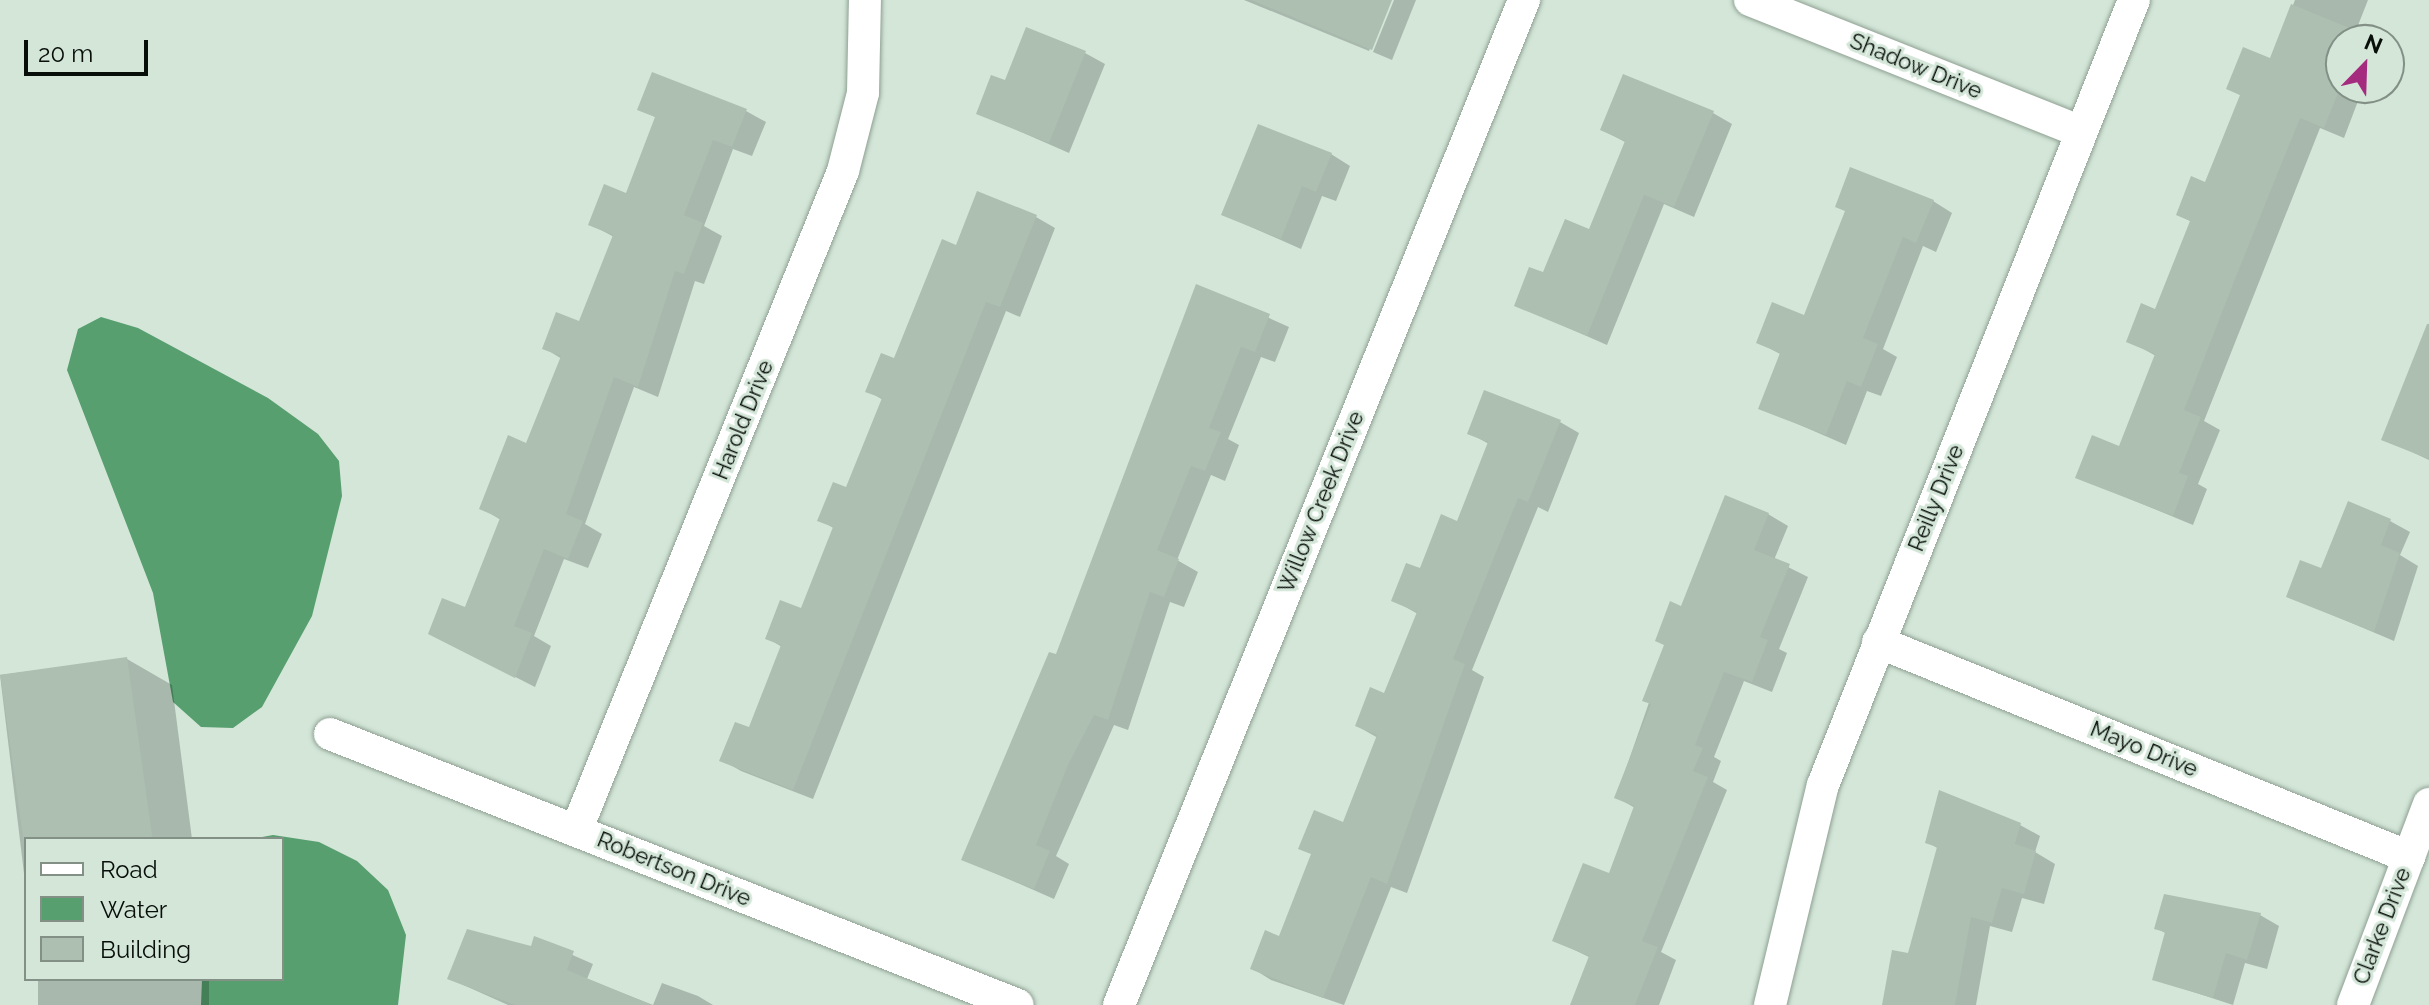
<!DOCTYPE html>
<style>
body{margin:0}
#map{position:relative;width:2429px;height:1005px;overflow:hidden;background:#d3e6d8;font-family:Raleway,sans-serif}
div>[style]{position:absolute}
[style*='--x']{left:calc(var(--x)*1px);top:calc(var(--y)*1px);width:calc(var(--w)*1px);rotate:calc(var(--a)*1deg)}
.water>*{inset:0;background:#579f6f}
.shadow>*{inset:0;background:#0003;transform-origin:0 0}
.building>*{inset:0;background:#acbfb1;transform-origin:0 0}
.roads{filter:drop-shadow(0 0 2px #8ea092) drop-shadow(0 0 2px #8ea092)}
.minor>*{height:32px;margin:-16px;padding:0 16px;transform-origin:16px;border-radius:16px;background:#fff}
span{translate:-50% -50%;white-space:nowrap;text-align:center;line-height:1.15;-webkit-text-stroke:6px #d3e6d8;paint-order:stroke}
.street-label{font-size:22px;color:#080e09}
.legend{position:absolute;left:24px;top:837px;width:260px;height:144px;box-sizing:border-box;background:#d3e6d8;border:2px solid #829085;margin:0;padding:10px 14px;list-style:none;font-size:24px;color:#080e09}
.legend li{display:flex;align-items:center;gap:16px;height:40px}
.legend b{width:40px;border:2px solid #829085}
.north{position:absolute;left:2325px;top:24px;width:80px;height:80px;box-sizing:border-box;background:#d3e6d8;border:2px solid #829085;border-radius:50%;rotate:23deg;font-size:22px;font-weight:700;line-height:32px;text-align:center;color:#080e09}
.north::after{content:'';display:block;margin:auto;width:28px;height:36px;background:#a52b7f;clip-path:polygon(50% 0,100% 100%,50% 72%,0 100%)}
.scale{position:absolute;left:24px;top:40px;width:124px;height:36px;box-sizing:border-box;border:4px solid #080e09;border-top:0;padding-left:10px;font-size:24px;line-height:28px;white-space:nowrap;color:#080e09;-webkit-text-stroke:6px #d3e6d8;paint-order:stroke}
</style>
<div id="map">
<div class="water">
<i style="clip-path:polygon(101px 317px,138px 328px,268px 398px,318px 434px,339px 461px,342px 496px,312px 616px,262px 707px,233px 728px,201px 727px,173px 702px,153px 593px,67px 370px,78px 329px)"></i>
<i style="clip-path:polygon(273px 835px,319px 842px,357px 861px,388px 890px,406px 935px,398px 1005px,201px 1005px,202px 979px,282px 979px,282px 839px,252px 839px)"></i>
</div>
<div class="shadow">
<i style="clip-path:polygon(1244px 0,1390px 0,1369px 51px)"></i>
<i style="clip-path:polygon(1394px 0,1416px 0,1392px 60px,1373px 52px)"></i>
<i style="clip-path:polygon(2295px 0,2368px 0,2355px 33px,2368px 40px,2341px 40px,2341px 88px,2353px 88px,2350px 96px,2358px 101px,2344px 138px,2320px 128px,2204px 421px,2220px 430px,2198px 484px,2207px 489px,2193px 525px,2077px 477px,2120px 449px,2156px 356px,2129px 341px,2156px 312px,2192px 222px,2178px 214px,2206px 184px,2242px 96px,2229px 89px,2271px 60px)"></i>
<i style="clip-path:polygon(1085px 53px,1105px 64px,1069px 153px,978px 113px,1006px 83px)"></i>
<i style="clip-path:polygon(640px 109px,746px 111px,766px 122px,752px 156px,733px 149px,704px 226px,722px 236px,704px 284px,695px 281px,658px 397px,634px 387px,585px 524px,602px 534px,588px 568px,564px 559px,534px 636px,551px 646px,535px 687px,450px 644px,501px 520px,481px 508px,527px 445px,562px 359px,544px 348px,580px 324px,614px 237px,590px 224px,627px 195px,657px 118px)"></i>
<i style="clip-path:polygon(1713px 113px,1732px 124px,1694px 217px,1664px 204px,1607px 345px,1516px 305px,1590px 232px,1627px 143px,1602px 130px)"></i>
<i style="clip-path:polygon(1331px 154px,1350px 166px,1336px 201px,1322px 196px,1301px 249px,1224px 215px)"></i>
<i style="clip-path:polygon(1933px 201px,1952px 213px,1936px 252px,1923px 246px,1883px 349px,1897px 357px,1881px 396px,1867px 391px,1846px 445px,1761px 408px,1782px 355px,1758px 342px,1806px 318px)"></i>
<i style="clip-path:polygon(1036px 217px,1055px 228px,1020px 317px,1006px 311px,813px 799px,741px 771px,722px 760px,750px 730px,782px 647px,767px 638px,803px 611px,835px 529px,820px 520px,848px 490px,883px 400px,868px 391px,896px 361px,957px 247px)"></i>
<i style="clip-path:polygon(1198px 286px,1289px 327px,1275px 362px,1261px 357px,1228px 439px,1239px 445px,1225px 481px,1211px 475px,1177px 560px,1198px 572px,1184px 607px,1170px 602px,1128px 730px,1114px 725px,1056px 856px,1069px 864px,1054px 899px,963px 859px,1057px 657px)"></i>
<i style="clip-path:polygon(2429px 323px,2429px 460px,2384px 439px)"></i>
<i style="clip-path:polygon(1560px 422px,1579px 433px,1548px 512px,1538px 507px,1472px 670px,1484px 677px,1407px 893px,1391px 887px,1344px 1005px,1271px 980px,1252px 968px,1280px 939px,1344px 824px,1378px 738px,1357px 726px,1385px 696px,1418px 614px,1393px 600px,1458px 523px,1489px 444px,1469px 433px)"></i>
<i style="clip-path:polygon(1768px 514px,1788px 526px,1774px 560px,1808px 577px,1779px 649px,1787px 653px,1772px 692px,1744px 681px,1714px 757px,1721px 761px,1713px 782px,1727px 790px,1661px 952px,1676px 960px,1659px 1005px,1572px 1005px,1591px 958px,1554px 940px,1610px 876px,1635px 808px,1616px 797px,1682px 608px)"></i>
<i style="clip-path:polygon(2390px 521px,2410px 532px,2400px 555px,2418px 566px,2394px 641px,2288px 596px)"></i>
<i style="clip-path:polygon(127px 659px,172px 685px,192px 839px,26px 839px,26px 890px,0 675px)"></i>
<i style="clip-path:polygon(2020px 825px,2040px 836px,2035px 852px,2055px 864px,2044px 904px,2022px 898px,2012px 932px,1990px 926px,1976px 1005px,1884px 1005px,1909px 955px,1939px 849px,1927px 842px)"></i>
<i style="clip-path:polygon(2260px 915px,2279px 926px,2267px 969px,2245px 963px,2233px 1005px,2154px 979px,2167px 934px,2156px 928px)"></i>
<i style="clip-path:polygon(536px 939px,593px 964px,587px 979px,653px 1005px,508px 1005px,450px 979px,532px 948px)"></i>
<i style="left:38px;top:979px;width:171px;height:26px"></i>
<i style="clip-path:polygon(662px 983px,698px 996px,713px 1005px,653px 1005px)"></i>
</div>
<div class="building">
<i style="clip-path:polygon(1251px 0,1392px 0,1372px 50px)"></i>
<i style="clip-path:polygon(2291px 4px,2352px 29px,2341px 40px,2331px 84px,2340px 88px,2324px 128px,2300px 118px,2235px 279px,2184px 410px,2201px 417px,2179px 473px,2188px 476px,2173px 516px,2075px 478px,2092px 435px,2119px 446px,2155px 354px,2126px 342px,2141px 303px,2155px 309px,2190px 221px,2176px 215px,2191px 176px,2205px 182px,2240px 95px,2226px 89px,2243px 47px,2270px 58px)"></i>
<i style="clip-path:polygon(1026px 27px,1086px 51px,1049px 143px,976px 114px,991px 75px,1005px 80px)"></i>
<i style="clip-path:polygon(652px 72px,747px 109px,732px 147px,713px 140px,684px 215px,703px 223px,684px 274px,675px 271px,638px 387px,614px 377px,566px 514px,583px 521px,568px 559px,544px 549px,514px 626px,532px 633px,515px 678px,428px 634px,442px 598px,465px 607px,500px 518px,479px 509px,508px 435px,526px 443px,561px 356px,542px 349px,556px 312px,579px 321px,613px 235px,588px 225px,604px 184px,626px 193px,655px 117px,637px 110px)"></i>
<i style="clip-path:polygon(1623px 74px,1714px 111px,1674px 207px,1644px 195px,1587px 336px,1514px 306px,1529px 267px,1543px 272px,1565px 219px,1589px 229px,1625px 141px,1600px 130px)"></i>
<i style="clip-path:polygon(1258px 124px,1332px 153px,1316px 192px,1302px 186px,1281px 239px,1221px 215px)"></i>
<i style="clip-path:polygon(1850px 167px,1934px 200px,1916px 243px,1903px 237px,1863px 338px,1878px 344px,1861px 387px,1847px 381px,1826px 435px,1758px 409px,1780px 353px,1756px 343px,1772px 302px,1804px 315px,1845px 211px,1835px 207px)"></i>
<i style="clip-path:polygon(977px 191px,1037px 215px,1000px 307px,986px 302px,793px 790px,719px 761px,735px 722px,749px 727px,781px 645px,765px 639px,780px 600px,801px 608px,833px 527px,817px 521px,833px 482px,846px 487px,882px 398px,865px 392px,881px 353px,894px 358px,942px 239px,956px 245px)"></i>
<i style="clip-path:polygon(1196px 284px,1270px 314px,1255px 352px,1241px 347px,1209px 428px,1221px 432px,1205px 471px,1191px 466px,1157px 550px,1179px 559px,1164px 597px,1150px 592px,1108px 720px,1094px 715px,1068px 765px,1036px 845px,1050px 851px,1034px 889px,961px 860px,1049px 652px,1056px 654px)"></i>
<i style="clip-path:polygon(2427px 324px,2429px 324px,2429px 459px,2381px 440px)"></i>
<i style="clip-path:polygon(1484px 390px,1561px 420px,1528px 502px,1518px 498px,1453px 659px,1465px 664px,1387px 884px,1371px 877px,1323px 998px,1250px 969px,1265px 930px,1279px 936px,1311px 854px,1298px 849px,1314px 810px,1343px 822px,1377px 735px,1355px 726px,1370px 687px,1384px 693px,1417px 612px,1391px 601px,1406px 563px,1420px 568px,1441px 514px,1457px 521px,1488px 442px,1467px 434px)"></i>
<i style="clip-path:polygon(1725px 495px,1769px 513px,1754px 550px,1790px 564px,1760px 637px,1768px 640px,1752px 682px,1724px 672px,1695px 745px,1703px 748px,1693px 771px,1708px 777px,1642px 941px,1658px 947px,1635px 1005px,1570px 1005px,1589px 956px,1552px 941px,1583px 863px,1609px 873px,1634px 806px,1614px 798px,1651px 704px,1642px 701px,1664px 645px,1655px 641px,1670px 601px,1681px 606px)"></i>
<i style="clip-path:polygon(2348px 501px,2391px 519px,2381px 545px,2400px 553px,2374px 632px,2286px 597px,2300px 560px,2321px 568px)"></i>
<i style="left:127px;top:657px;width:184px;height:128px;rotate:82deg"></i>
<i style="clip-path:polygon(1939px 790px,2021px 823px,2015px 844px,2036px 851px,2024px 894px,2002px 888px,1992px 923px,1971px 917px,1955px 1005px,1882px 1005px,1892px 950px,1908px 953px,1937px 847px,1925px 843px)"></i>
<i style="clip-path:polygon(2164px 894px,2261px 913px,2247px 960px,2226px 953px,2213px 998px,2152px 980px,2165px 932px,2154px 929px)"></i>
<i style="clip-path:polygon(467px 929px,531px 946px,534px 936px,574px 951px,567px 970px,652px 1005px,515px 1005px,447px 979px)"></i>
</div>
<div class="roads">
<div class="minor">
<i style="--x:1750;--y:0;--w:356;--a:21.7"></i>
<i style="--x:1878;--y:642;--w:573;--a:22.04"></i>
<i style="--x:330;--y:734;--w:739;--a:21.5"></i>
<i style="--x:576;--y:831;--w:712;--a:-67.97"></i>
<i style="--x:843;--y:171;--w:81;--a:-75.6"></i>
<i style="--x:863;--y:93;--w:93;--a:-88.8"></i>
<i style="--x:1119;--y:1005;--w:1084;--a:-68.05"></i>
<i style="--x:1770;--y:1005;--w:226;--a:-76.5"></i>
<i style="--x:1823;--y:785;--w:844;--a:-68.39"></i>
<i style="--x:2353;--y:1005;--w:215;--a:-69.3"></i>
</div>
</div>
<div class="street-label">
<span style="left:1916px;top:66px;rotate:22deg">Shadow Drive</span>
<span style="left:743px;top:420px;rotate:-68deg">Harold Drive</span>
<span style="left:1936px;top:498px;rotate:-68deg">Reilly Drive</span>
<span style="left:1321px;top:502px;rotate:-68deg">Willow Creek Drive</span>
<span style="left:2144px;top:749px;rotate:22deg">Mayo Drive</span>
<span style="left:674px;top:869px;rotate:22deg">Robertson Drive</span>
<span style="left:2382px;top:926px;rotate:-69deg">Clarke Drive</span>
</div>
<ul class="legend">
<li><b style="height:10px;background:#fff"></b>Road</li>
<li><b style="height:22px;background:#579f6f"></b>Water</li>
<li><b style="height:22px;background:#acbfb1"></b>Building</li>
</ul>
<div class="north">N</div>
<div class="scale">20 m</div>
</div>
